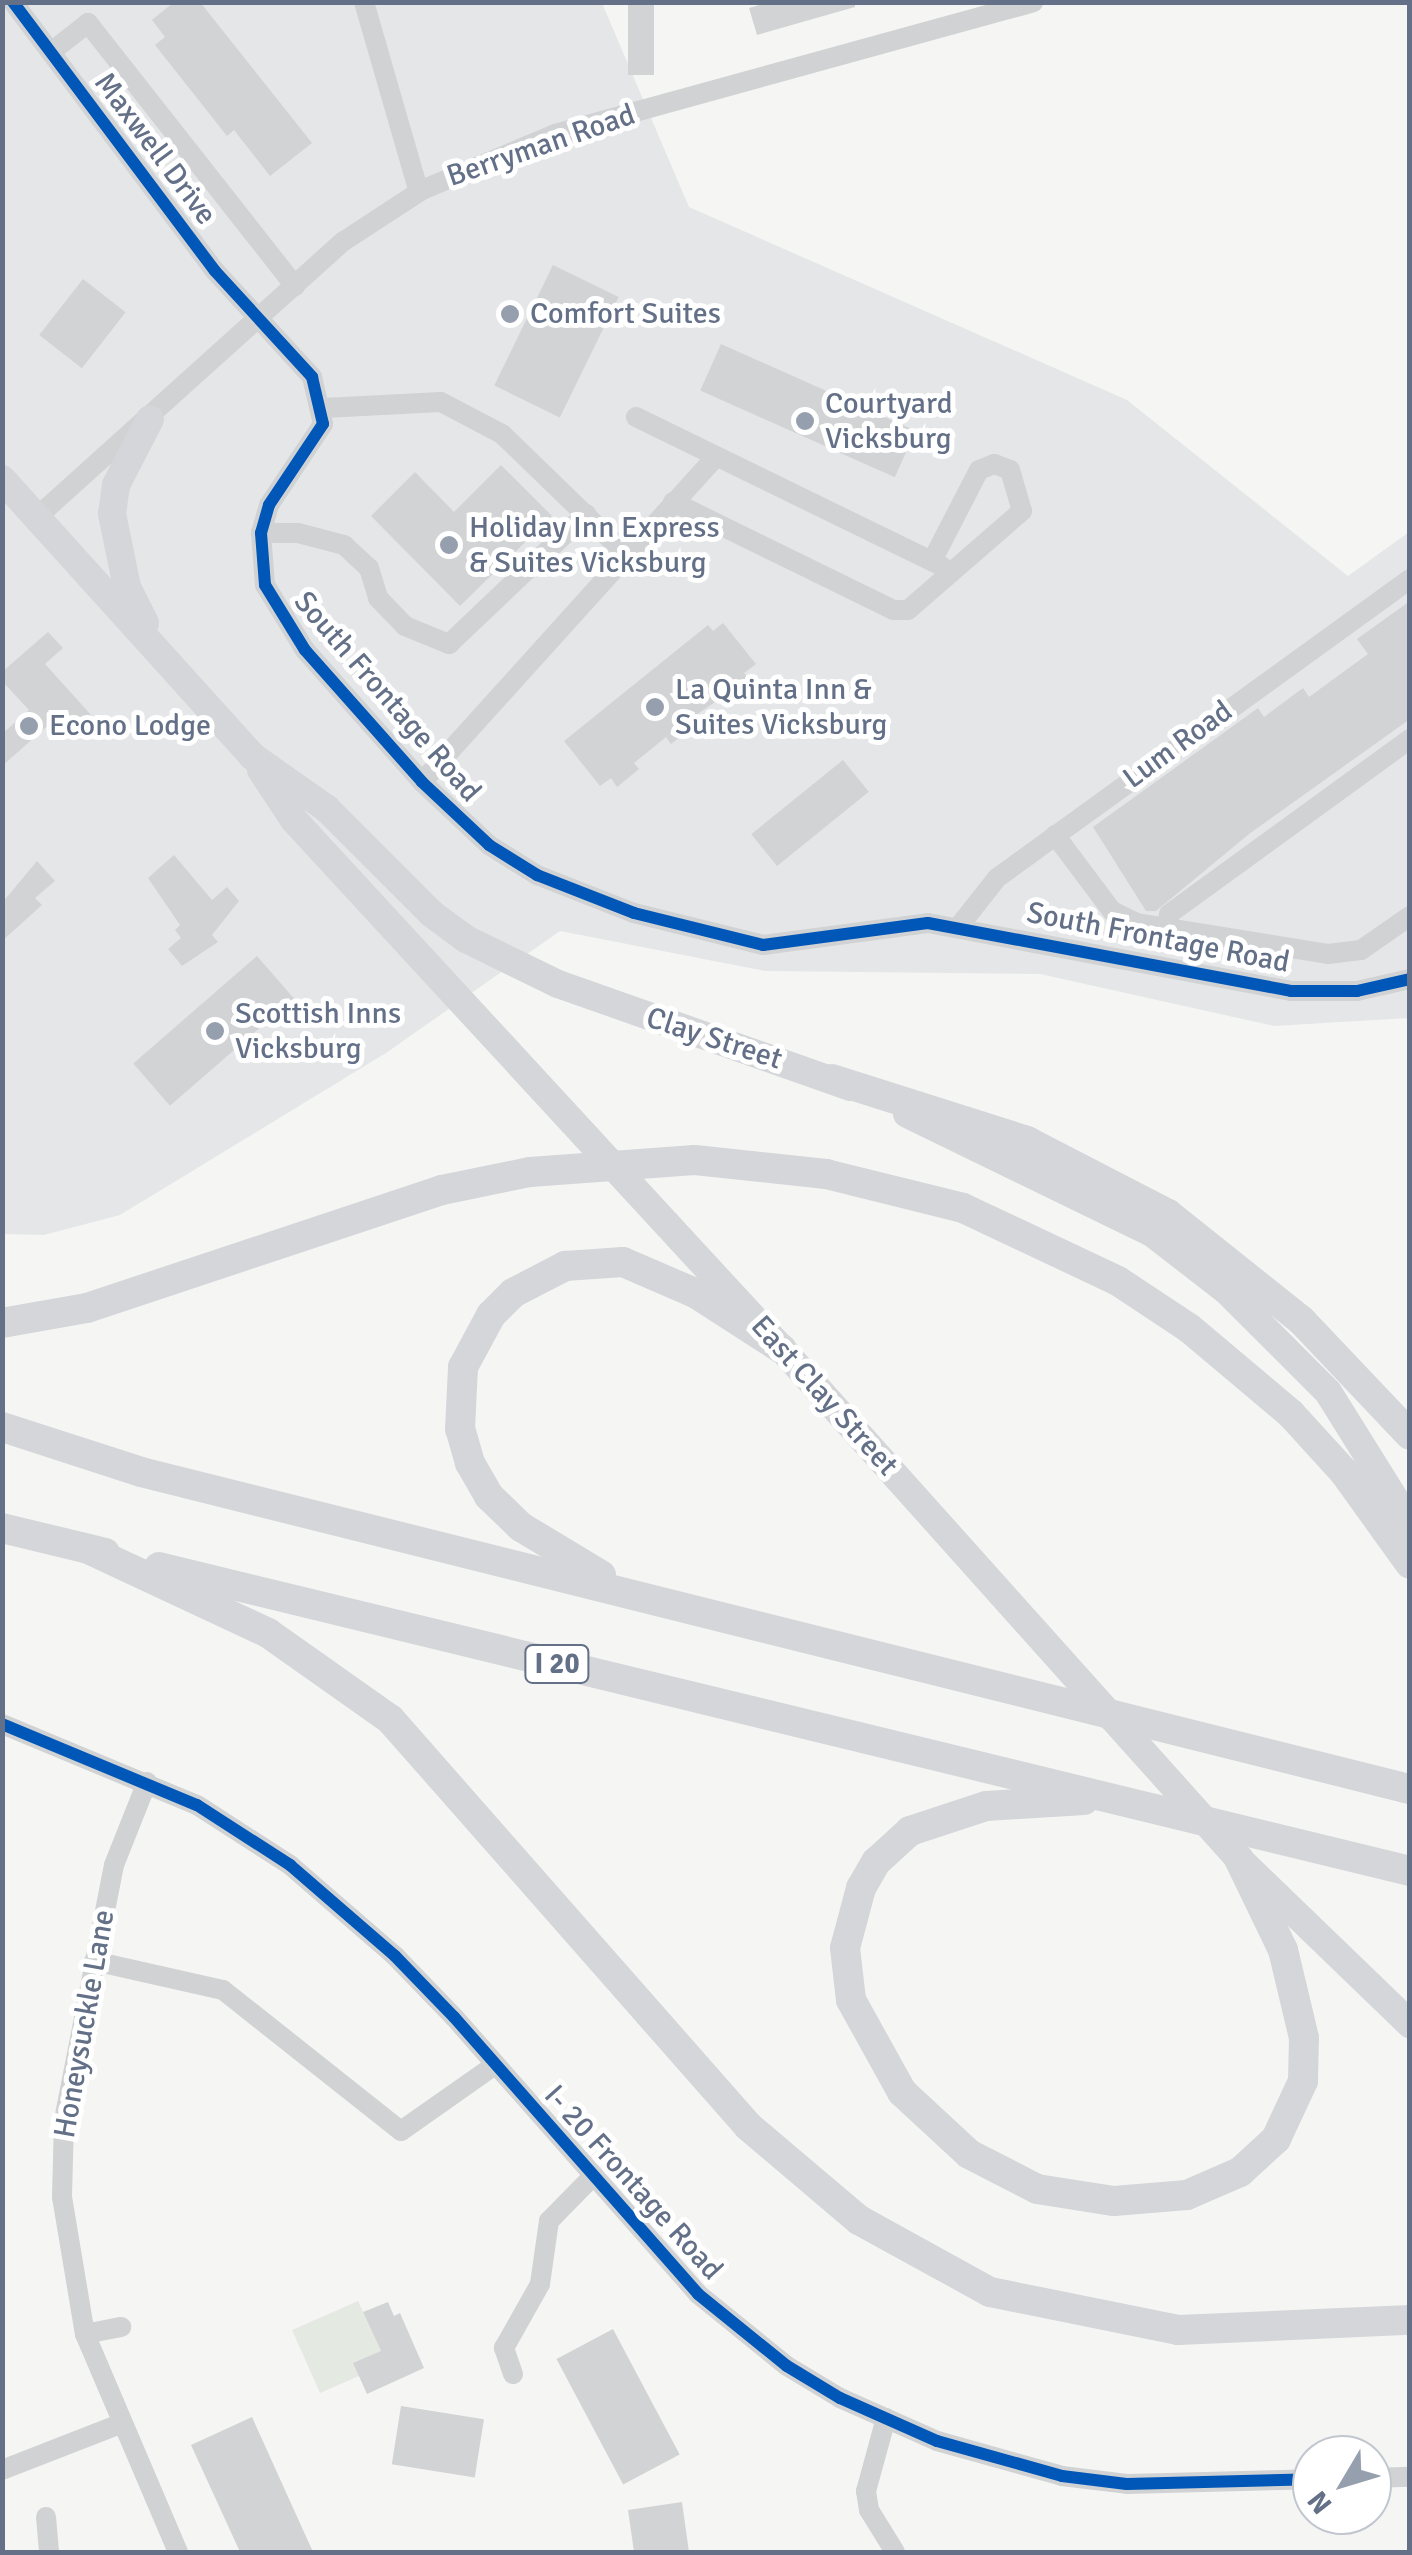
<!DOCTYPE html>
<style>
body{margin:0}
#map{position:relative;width:1412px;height:2555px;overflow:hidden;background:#f5f6f4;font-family:Signika,sans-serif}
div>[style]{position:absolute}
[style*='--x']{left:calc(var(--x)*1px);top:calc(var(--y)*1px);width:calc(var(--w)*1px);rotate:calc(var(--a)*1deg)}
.built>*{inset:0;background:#e5e6e7}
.green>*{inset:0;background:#e4e9e2}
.building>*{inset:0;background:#d2d3d4;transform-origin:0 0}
.minor>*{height:20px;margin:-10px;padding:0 10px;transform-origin:10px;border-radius:10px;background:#d1d2d3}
.major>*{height:28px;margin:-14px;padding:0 14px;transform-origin:14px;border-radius:14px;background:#d4d6d9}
.highway>*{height:30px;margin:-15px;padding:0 15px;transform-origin:15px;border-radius:15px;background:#d4d6d9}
.cycleway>*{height:12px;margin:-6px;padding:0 6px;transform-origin:6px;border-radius:6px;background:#0057b8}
.dots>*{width:28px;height:28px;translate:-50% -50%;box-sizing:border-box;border:5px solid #fff;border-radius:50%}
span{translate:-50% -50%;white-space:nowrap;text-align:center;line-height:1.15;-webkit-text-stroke:10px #fff;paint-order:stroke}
.shield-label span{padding:2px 8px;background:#fff;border:2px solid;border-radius:8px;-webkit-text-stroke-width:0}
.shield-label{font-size:28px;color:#637087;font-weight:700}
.street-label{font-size:30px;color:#637087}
.poi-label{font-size:30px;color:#637087}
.left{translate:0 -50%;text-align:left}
.frame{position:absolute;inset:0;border:5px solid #637087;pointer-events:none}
.north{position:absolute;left:1292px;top:2435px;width:100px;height:100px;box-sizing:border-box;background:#fff;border:2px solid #c1c6cf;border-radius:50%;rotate:232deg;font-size:28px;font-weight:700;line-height:40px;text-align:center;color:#637087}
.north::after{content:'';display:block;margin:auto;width:35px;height:45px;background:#969fad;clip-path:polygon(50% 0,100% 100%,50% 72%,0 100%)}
</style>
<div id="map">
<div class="built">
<i style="clip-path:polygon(3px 3px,602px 3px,689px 207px,1127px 400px,1348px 576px,1409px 532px,1409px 1018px,1274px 1026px,1040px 974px,765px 971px,560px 931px,386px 1053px,120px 1215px,44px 1235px,3px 1234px)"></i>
</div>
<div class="green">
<i style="clip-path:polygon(358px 2301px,381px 2351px,359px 2376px,320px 2393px,292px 2330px)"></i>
</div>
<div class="building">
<i style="clip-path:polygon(174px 2px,200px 2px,312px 143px,270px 176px,234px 130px,227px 136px,155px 45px,165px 37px,152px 20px)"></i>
<i style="left:628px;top:2px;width:26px;height:73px"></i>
<i style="clip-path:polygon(770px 2px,855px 2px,855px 7px,757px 35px,749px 8px)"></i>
<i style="left:553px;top:265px;width:73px;height:134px;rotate:26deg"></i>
<i style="left:83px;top:279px;width:54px;height:71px;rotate:38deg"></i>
<i style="left:721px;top:344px;width:213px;height:51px;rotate:24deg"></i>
<i style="clip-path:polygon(501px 465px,552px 516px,460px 606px,371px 516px,415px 472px,454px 512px)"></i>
<i style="clip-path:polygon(1410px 601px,1410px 719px,1249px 834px,1156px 911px,1146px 911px,1093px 827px,1258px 708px,1264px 717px,1303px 688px,1309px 697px,1368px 654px,1357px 639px)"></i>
<i style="clip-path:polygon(723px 623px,756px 664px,744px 673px,749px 679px,690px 719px,695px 725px,671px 744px,666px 737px,634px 763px,639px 769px,617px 787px,611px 778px,600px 786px,564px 741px,708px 625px,713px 631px)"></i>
<i style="clip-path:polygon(48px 632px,63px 648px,45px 664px,92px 716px,78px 728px,63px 712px,2px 766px,2px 734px,29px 710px,2px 681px,2px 672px)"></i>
<i style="left:843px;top:760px;width:41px;height:118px;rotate:51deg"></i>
<i style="clip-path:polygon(174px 855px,212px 900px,227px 887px,239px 901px,212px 935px,218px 942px,182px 966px,168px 949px,181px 938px,175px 930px,180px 925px,148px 878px)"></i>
<i style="clip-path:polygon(37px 861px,55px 881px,35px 898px,42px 905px,2px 941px,2px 903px)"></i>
<i style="left:257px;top:956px;width:56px;height:164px;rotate:49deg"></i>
<i style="clip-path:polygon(388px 2302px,394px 2316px,400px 2313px,424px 2368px,367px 2394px,353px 2363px,381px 2351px,363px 2312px)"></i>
<i style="left:613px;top:2329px;width:142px;height:64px;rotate:62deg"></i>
<i style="left:401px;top:2406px;width:84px;height:59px;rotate:9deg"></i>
<i style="clip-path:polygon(252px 2417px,313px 2552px,240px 2552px,191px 2445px)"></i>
<i style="clip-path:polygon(682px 2502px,689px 2552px,634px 2552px,628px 2510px)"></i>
</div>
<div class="minor">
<i style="--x:13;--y:2;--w:336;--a:53.1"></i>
<i style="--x:215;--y:271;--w:144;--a:47.5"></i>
<i style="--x:312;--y:377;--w:48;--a:76.8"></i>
<i style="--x:323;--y:424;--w:97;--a:123.7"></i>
<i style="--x:269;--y:505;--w:29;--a:106"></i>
<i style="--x:261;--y:533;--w:52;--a:85.6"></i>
<i style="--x:265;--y:585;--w:76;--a:58.4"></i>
<i style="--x:305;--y:650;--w:176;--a:48.4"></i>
<i style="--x:422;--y:782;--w:92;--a:43.2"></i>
<i style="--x:489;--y:845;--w:57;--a:32"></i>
<i style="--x:537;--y:875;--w:104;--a:21.4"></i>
<i style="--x:634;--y:913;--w:133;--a:13.9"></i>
<i style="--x:763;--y:945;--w:166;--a:-7.6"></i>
<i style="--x:928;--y:923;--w:369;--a:10.6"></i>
<i style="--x:1291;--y:991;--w:66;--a:0"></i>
<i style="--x:1357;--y:991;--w:54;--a:-12.8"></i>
<i style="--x:364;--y:2;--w:198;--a:73.9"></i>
<i style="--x:51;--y:52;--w:47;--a:-38.1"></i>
<i style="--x:88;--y:23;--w:335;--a:51.8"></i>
<i style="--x:324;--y:408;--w:117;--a:-2.9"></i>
<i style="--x:441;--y:402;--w:69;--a:27.7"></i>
<i style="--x:502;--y:434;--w:171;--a:44.1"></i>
<i style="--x:636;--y:417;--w:340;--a:26"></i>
<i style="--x:673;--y:502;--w:245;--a:26.1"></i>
<i style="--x:893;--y:610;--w:15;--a:0"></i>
<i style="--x:908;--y:610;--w:151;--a:-41"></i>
<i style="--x:1022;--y:511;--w:43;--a:-106.3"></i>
<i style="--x:1010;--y:470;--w:17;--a:-159"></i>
<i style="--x:994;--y:464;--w:16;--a:158"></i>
<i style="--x:979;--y:470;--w:102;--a:117.3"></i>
<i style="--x:37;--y:517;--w:413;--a:-42"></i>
<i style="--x:344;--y:241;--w:93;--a:-33.2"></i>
<i style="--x:422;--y:190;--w:144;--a:-22.8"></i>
<i style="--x:555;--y:134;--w:496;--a:-15.4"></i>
<i style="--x:261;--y:533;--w:37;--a:0"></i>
<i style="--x:298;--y:533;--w:48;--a:14.6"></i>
<i style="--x:344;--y:545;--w:34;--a:43"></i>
<i style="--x:369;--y:568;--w:31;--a:73"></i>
<i style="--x:378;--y:598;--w:39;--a:46"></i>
<i style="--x:405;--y:626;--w:48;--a:22.2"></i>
<i style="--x:449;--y:644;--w:189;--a:-43.5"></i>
<i style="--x:422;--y:782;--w:437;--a:-47.9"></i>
<i style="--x:1055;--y:835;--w:95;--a:53.1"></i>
<i style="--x:1112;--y:911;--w:28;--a:26"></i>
<i style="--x:1137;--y:923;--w:193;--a:9.2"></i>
<i style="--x:1328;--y:954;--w:33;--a:-7"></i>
<i style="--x:1361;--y:950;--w:60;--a:-34.8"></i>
<i style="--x:960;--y:925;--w:60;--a:-51.8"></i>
<i style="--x:997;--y:878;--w:510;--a:-35.9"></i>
<i style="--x:1167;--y:929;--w:15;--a:-82"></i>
<i style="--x:1169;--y:914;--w:298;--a:-36"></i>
<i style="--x:2;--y:1724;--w:211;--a:22.6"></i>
<i style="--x:197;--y:1805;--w:111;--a:32.8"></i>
<i style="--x:290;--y:1865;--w:139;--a:40.9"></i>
<i style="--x:395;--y:1956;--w:85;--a:46"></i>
<i style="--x:454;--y:2017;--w:369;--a:48.6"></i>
<i style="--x:698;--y:2294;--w:114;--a:39"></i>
<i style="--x:787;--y:2366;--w:62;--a:31.1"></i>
<i style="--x:840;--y:2398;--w:106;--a:23.9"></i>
<i style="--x:937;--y:2441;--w:130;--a:15.6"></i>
<i style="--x:1062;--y:2476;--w:65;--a:7"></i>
<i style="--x:1127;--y:2484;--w:185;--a:-1.5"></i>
<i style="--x:147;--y:1782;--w:89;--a:111.7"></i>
<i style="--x:114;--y:1865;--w:260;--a:101.1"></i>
<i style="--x:64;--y:2120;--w:77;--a:91.5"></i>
<i style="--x:62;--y:2197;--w:139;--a:80.5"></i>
<i style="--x:85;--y:2334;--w:237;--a:66.9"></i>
<i style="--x:94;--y:1961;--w:132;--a:12.7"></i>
<i style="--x:223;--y:1990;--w:227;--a:38.4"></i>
<i style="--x:401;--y:2131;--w:115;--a:-35.1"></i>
<i style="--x:85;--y:2334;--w:37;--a:-11"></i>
<i style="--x:513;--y:2374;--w:28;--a:-109"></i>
<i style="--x:504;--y:2348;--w:73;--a:-60.6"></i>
<i style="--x:540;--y:2284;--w:64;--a:-81.9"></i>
<i style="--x:549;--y:2221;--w:63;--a:-45.6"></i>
<i style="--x:886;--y:2418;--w:76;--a:105.3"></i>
<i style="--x:866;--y:2491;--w:19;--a:81"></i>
<i style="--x:869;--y:2510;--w:49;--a:58.2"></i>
<i style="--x:2;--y:2470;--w:127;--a:-21.3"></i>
<i style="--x:1372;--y:2478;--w:38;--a:-2"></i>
<i style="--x:46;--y:2517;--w:35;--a:85"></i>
</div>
<div class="major">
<i style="--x:2;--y:479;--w:373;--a:47.9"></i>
<i style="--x:252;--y:756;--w:92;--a:35.2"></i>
<i style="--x:327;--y:809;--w:148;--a:45"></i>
<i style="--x:432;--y:914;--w:42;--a:36.3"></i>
<i style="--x:466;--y:939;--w:102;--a:26.1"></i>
<i style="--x:558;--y:984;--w:310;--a:19.4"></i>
<i style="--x:145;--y:623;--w:40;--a:-116.6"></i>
<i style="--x:127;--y:587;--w:75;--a:-101.6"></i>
<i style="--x:112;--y:514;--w:29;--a:-82"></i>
<i style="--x:116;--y:485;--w:74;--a:-62.7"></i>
<i style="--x:261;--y:770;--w:60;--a:56.6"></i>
<i style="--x:294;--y:820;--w:720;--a:47.31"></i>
<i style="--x:782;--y:1349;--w:685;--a:48.14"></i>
<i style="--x:1239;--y:1859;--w:238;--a:44"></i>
<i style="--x:907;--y:1114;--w:272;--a:25.9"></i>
<i style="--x:1152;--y:1233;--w:95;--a:37.7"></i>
<i style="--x:1227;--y:1291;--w:143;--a:45"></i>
<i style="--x:1328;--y:1392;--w:155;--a:58"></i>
</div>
<div class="highway">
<i style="--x:832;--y:1079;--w:205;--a:17.6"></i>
<i style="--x:1027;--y:1141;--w:159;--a:27.4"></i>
<i style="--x:1168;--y:1214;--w:170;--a:38.6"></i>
<i style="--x:1301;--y:1320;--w:158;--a:46.5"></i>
<i style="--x:2;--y:1323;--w:86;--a:-10"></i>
<i style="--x:87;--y:1308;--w:374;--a:-18.4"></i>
<i style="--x:442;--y:1190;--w:90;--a:-11.6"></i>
<i style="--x:530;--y:1172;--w:165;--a:-4.2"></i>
<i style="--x:695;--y:1160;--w:132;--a:6.1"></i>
<i style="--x:826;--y:1174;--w:141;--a:13.9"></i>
<i style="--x:963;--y:1208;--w:171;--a:25.2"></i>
<i style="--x:1118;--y:1281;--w:85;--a:33.5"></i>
<i style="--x:1189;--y:1328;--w:133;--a:40.1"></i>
<i style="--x:1291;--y:1414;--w:79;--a:47.6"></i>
<i style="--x:1344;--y:1472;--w:113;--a:54.3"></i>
<i style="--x:2;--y:1427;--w:146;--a:17.9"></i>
<i style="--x:141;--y:1472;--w:1308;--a:14.03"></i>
<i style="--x:2;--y:1528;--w:106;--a:13.6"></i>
<i style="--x:88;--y:1549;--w:199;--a:25"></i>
<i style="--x:268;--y:1633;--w:149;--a:35.2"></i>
<i style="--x:390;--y:1719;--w:542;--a:48.66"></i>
<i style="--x:748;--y:2126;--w:145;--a:40.3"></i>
<i style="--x:859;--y:2220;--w:149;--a:28.8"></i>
<i style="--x:990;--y:2292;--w:192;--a:11.4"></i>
<i style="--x:1178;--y:2330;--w:232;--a:-2.5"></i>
<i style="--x:159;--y:1567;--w:1287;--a:13.66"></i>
<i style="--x:601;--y:1575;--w:93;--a:-149"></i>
<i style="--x:521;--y:1527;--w:45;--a:-135.9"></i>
<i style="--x:489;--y:1496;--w:38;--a:-120"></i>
<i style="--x:470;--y:1463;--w:35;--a:-106"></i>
<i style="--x:460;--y:1429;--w:62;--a:-87.2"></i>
<i style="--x:463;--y:1367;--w:59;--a:-61.7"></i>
<i style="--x:491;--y:1315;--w:31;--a:-45"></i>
<i style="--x:513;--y:1293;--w:59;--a:-27.4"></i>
<i style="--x:565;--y:1266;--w:58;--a:-3.9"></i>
<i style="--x:623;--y:1262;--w:78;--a:23.3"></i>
<i style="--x:695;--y:1293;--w:103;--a:32.8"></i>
<i style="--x:1084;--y:1800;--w:98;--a:176.5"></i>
<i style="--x:986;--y:1806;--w:80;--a:161.8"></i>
<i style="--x:910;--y:1831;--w:46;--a:137.6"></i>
<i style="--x:876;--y:1862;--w:30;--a:120"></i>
<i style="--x:861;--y:1888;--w:62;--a:104.9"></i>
<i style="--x:845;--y:1948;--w:52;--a:83.4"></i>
<i style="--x:851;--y:2000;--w:105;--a:61"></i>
<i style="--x:902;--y:2092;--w:91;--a:42.8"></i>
<i style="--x:969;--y:2154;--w:76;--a:27.2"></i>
<i style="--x:1037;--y:2189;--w:78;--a:8.9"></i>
<i style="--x:1114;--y:2201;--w:73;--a:-4.7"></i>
<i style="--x:1187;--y:2195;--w:58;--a:-23.5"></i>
<i style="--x:1240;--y:2172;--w:49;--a:-42.5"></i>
<i style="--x:1276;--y:2139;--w:64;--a:-65"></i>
<i style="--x:1303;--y:2081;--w:43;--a:-88.7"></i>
<i style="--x:1304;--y:2038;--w:90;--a:-103.4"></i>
<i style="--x:1283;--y:1950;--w:101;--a:-115.8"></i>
</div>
<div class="cycleway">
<i style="--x:13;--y:2;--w:336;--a:53.1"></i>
<i style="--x:215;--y:271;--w:144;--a:47.5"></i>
<i style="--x:312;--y:377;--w:48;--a:76.8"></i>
<i style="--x:323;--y:424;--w:97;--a:123.7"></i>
<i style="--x:269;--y:505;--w:29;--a:106"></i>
<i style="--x:261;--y:533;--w:52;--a:85.6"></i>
<i style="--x:265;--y:585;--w:76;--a:58.4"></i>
<i style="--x:305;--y:650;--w:176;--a:48.4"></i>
<i style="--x:422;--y:782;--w:92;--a:43.2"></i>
<i style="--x:489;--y:845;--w:57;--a:32"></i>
<i style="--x:537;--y:875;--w:104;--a:21.4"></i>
<i style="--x:634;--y:913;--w:133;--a:13.9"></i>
<i style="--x:763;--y:945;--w:166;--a:-7.6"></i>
<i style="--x:928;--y:923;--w:369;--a:10.6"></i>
<i style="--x:1291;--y:991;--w:66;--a:0"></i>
<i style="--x:1357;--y:991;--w:54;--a:-12.8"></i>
<i style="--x:2;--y:1724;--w:211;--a:22.6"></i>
<i style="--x:197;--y:1805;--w:111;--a:32.8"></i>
<i style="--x:290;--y:1865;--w:139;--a:40.9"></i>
<i style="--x:395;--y:1956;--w:85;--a:46"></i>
<i style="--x:454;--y:2017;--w:369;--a:48.6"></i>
<i style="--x:698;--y:2294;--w:114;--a:39"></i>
<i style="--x:787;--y:2366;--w:62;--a:31.1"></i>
<i style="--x:840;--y:2398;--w:106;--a:23.9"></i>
<i style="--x:937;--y:2441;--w:130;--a:15.6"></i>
<i style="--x:1062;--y:2476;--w:65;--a:7"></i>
<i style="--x:1127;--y:2484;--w:185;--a:-1.5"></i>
</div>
<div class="dots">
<i style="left:510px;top:314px;background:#969fad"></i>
<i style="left:805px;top:421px;background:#969fad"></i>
<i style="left:449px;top:545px;background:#969fad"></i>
<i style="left:655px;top:707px;background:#969fad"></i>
<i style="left:29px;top:726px;background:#969fad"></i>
<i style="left:215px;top:1031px;background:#969fad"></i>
</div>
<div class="shield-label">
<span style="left:557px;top:1664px">I 20</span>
</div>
<div class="street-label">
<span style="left:541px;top:146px;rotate:-19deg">Berryman Road</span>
<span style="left:155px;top:149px;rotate:53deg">Maxwell Drive</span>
<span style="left:387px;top:697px;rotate:49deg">South Frontage Road</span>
<span style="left:1178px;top:745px;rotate:-36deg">Lum Road</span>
<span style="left:1158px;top:938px;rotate:11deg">South Frontage Road</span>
<span style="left:714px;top:1039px;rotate:18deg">Clay Street</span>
<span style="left:824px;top:1396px;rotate:48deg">East Clay Street</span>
<span style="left:85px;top:2024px;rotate:-80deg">Honeysuckle Lane</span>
<span style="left:633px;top:2183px;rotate:48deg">I- 20 Frontage Road</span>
</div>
<div class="poi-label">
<span class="left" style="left:530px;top:314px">Comfort Suites</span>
<span class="left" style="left:825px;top:421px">Courtyard<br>Vicksburg</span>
<span class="left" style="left:469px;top:545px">Holiday Inn Express<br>&amp; Suites Vicksburg</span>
<span class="left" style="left:675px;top:707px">La Quinta Inn &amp;<br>Suites Vicksburg</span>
<span class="left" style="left:49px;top:726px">Econo Lodge</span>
<span class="left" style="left:235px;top:1031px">Scottish Inns<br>Vicksburg</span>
</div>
<div class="frame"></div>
<div class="north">N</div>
</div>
